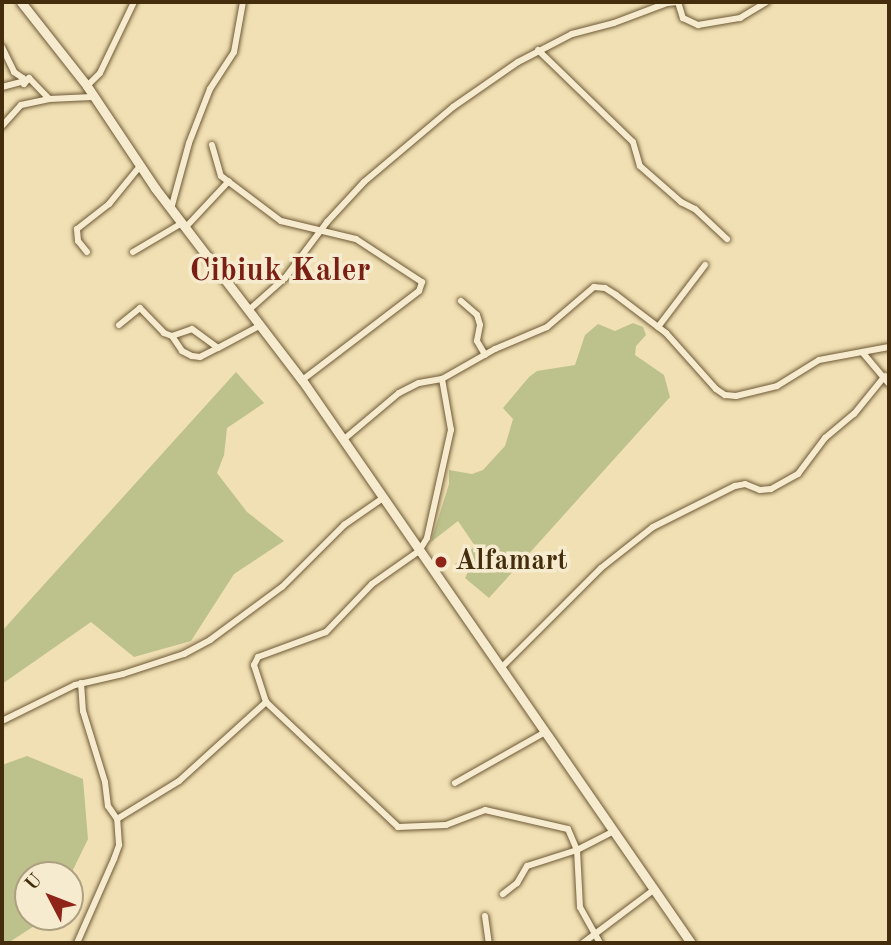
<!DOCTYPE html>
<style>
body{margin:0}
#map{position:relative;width:891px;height:945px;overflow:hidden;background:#f1e0b4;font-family:"Old Standard TT",serif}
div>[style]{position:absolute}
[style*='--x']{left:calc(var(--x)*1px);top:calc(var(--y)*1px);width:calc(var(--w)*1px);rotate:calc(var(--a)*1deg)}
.green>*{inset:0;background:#bdc18b}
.roads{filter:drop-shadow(0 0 2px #6e5a36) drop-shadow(0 0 2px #6e5a36)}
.street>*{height:6px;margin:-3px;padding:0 3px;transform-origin:3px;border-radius:3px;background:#f6ebce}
.secondary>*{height:9px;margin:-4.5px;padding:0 4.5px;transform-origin:4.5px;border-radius:4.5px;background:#f6ebce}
.dots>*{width:19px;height:19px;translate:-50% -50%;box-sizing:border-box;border:4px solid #f6ebce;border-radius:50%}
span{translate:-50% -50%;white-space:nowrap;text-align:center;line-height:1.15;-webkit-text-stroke:7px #f6ebce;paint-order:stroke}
.poi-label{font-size:28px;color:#432d0c;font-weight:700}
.left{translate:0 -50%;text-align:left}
.quarter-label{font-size:32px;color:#7a1f14;font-weight:700}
.frame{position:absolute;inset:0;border:4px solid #432d0c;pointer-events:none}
.north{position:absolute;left:14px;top:861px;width:70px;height:70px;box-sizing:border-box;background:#f6ebce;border:2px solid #ae9f80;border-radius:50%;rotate:312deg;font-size:19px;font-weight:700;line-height:28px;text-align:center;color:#432d0c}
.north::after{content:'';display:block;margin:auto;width:24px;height:32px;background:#8f2418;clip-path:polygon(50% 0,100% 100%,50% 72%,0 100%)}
</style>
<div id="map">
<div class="green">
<i style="clip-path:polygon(633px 323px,643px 327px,646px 335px,636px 346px,635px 355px,664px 375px,670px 397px,489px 598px,465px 578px,468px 572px,463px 566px,459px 569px,454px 565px,475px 546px,458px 521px,431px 542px,449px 484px,449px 470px,472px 474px,483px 470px,505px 446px,513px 419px,503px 408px,529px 377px,537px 371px,575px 365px,585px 335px,598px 324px,615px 331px)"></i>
<i style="clip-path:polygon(236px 372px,264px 403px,227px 428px,224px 455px,217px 473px,247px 512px,284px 541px,234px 574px,191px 641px,134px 657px,91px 622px,2px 684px,2px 631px)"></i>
<i style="clip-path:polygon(27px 756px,83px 779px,88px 839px,70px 876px,28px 875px,28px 917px,48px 917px,8px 943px,2px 943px,2px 765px)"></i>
</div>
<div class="roads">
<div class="street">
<i style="--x:2;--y:47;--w:28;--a:64"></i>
<i style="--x:14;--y:72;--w:11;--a:34"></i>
<i style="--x:23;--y:78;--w:6;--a:81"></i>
<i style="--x:24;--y:84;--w:8;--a:-50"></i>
<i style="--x:29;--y:78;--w:29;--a:46"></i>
<i style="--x:49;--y:99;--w:43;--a:-2.7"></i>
<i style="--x:538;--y:50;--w:132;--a:44.1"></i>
<i style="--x:633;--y:142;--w:25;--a:74"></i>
<i style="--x:640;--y:166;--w:55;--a:41.3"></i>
<i style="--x:681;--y:202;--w:16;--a:27"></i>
<i style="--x:695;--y:209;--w:44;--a:43.2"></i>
<i style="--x:87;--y:86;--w:18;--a:-45"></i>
<i style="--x:100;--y:73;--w:79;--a:-64.4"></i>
<i style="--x:2;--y:87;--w:23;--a:-15"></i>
<i style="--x:2;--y:126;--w:28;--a:-48"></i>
<i style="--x:21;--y:105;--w:29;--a:-12"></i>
<i style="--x:212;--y:145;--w:32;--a:74"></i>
<i style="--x:221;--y:176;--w:75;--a:36.9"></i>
<i style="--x:281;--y:221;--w:77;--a:13.5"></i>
<i style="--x:356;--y:239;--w:79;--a:33.1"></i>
<i style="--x:422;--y:282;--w:9;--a:108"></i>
<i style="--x:419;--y:291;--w:147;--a:142.7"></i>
<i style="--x:171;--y:209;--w:68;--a:-74.7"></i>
<i style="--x:189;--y:143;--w:58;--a:-68.7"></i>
<i style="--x:210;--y:89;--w:44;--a:-57"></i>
<i style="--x:234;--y:52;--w:51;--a:-79.8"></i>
<i style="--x:185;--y:228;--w:64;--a:-46.9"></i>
<i style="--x:87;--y:252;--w:14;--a:-129"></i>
<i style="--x:78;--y:241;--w:12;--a:-95"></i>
<i style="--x:77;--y:229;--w:41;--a:-38"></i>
<i style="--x:109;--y:204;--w:49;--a:-50.8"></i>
<i style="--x:133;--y:252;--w:57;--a:-30.6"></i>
<i style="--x:461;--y:301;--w:21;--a:41"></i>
<i style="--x:477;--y:315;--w:10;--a:73"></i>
<i style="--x:480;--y:325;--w:16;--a:101"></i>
<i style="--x:477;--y:341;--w:16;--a:60"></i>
<i style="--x:250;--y:309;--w:47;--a:-41.5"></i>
<i style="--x:285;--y:278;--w:70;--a:-53.1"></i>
<i style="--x:327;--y:222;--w:54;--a:-47.2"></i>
<i style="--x:364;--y:182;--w:116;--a:-40.1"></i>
<i style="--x:453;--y:107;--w:79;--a:-34.7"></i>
<i style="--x:518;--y:62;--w:61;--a:-27.4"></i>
<i style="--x:572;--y:34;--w:43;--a:-14.7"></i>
<i style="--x:614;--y:23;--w:57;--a:-20.7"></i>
<i style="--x:667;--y:3;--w:11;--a:-5"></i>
<i style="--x:678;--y:2;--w:17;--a:73"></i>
<i style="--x:683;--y:18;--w:17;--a:25"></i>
<i style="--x:698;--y:25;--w:43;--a:-9.5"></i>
<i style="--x:740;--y:18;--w:31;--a:-31"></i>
<i style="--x:119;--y:325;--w:27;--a:-39"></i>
<i style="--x:140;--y:308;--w:35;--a:46"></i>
<i style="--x:164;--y:333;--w:9;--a:21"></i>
<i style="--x:172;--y:336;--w:21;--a:-19"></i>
<i style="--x:192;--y:329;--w:32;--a:36"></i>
<i style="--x:218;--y:348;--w:49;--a:-28.1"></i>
<i style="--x:658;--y:327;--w:78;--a:-52.8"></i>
<i style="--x:172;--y:336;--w:18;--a:56"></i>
<i style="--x:182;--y:351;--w:11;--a:27"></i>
<i style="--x:192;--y:356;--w:8;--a:7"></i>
<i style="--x:200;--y:357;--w:20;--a:-27"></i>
<i style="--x:863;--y:353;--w:40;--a:50"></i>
<i style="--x:343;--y:440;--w:73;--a:-40"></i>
<i style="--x:399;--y:393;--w:22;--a:-27"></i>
<i style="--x:419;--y:383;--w:23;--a:-10"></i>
<i style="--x:442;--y:379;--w:61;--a:-29.5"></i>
<i style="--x:495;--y:349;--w:56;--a:-22.9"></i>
<i style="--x:547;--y:327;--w:62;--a:-40.4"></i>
<i style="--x:594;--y:287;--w:11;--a:5"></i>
<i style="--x:605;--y:288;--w:13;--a:32"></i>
<i style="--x:616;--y:295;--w:63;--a:37.2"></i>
<i style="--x:666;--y:333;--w:75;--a:48.2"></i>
<i style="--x:716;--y:389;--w:11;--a:34"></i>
<i style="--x:725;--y:395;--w:11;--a:5"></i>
<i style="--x:736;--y:396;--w:42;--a:-13.7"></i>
<i style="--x:777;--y:386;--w:49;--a:-31.8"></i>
<i style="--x:819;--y:360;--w:71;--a:-10.5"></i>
<i style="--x:501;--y:668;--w:141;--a:-45"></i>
<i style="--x:601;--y:568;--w:66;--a:-38.3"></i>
<i style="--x:653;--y:527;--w:92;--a:-26.6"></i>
<i style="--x:735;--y:486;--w:10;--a:-11"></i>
<i style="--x:745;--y:484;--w:16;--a:22"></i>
<i style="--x:760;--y:490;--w:11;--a:-5"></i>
<i style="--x:771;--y:489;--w:31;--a:-29"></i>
<i style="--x:798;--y:474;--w:45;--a:-53.1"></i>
<i style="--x:825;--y:438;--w:38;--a:-40"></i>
<i style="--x:854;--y:414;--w:49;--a:-50.8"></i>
<i style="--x:81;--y:683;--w:28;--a:86"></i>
<i style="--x:83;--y:711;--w:74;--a:72.8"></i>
<i style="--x:105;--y:782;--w:24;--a:83"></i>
<i style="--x:108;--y:806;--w:16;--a:55"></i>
<i style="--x:117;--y:819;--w:73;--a:-31.5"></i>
<i style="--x:179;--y:781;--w:118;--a:-42.2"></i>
<i style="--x:266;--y:702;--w:39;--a:-108"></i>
<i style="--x:254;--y:665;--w:9;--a:-63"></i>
<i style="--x:258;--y:657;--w:72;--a:-20.2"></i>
<i style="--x:326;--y:632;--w:66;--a:-46.2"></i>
<i style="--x:372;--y:584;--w:57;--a:-35.1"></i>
<i style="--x:419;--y:551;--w:15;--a:-58"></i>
<i style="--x:427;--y:538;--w:111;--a:-77.5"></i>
<i style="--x:451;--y:430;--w:52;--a:-100"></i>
<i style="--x:266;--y:702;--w:182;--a:43.4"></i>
<i style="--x:398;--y:827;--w:48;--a:-2.4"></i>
<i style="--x:446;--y:825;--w:42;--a:-21"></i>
<i style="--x:485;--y:810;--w:85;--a:12.9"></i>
<i style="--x:568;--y:829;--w:23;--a:67"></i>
<i style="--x:577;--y:850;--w:52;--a:162.3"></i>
<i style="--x:527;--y:866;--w:20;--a:120"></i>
<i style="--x:517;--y:883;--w:18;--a:142"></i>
<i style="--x:2;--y:721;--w:81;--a:-26.3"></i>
<i style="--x:75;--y:685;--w:49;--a:-12.9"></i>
<i style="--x:123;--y:674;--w:64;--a:-18.2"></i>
<i style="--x:184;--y:654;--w:30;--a:-28"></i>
<i style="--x:210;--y:640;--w:89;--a:-36.4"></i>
<i style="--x:282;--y:587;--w:88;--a:-45"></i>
<i style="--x:344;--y:525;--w:47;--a:-34.7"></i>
<i style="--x:455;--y:783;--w:103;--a:-29.5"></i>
<i style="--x:485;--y:916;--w:27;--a:82"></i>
<i style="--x:77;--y:943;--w:92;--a:-66.2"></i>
<i style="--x:114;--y:859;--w:15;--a:-70"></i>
<i style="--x:119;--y:845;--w:26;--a:-94"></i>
<i style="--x:583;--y:943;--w:90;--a:-36.9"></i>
<i style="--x:600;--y:943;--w:41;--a:-119.1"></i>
<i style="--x:580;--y:907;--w:57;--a:-93"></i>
<i style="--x:577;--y:850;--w:42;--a:-27.2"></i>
</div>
<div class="secondary">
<i style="--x:21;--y:2;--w:107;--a:51.8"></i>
<i style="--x:87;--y:86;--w:123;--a:56.3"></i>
<i style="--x:155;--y:188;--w:242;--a:52.6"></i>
<i style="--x:302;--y:380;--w:684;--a:55.36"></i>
</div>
</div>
<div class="dots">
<i style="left:441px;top:562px;background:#8f2418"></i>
</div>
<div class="poi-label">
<span class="left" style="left:455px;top:562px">Alfamart</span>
</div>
<div class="quarter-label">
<span style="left:280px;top:272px">Cibiuk Kaler</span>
</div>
<div class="frame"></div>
<div class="north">U</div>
</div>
